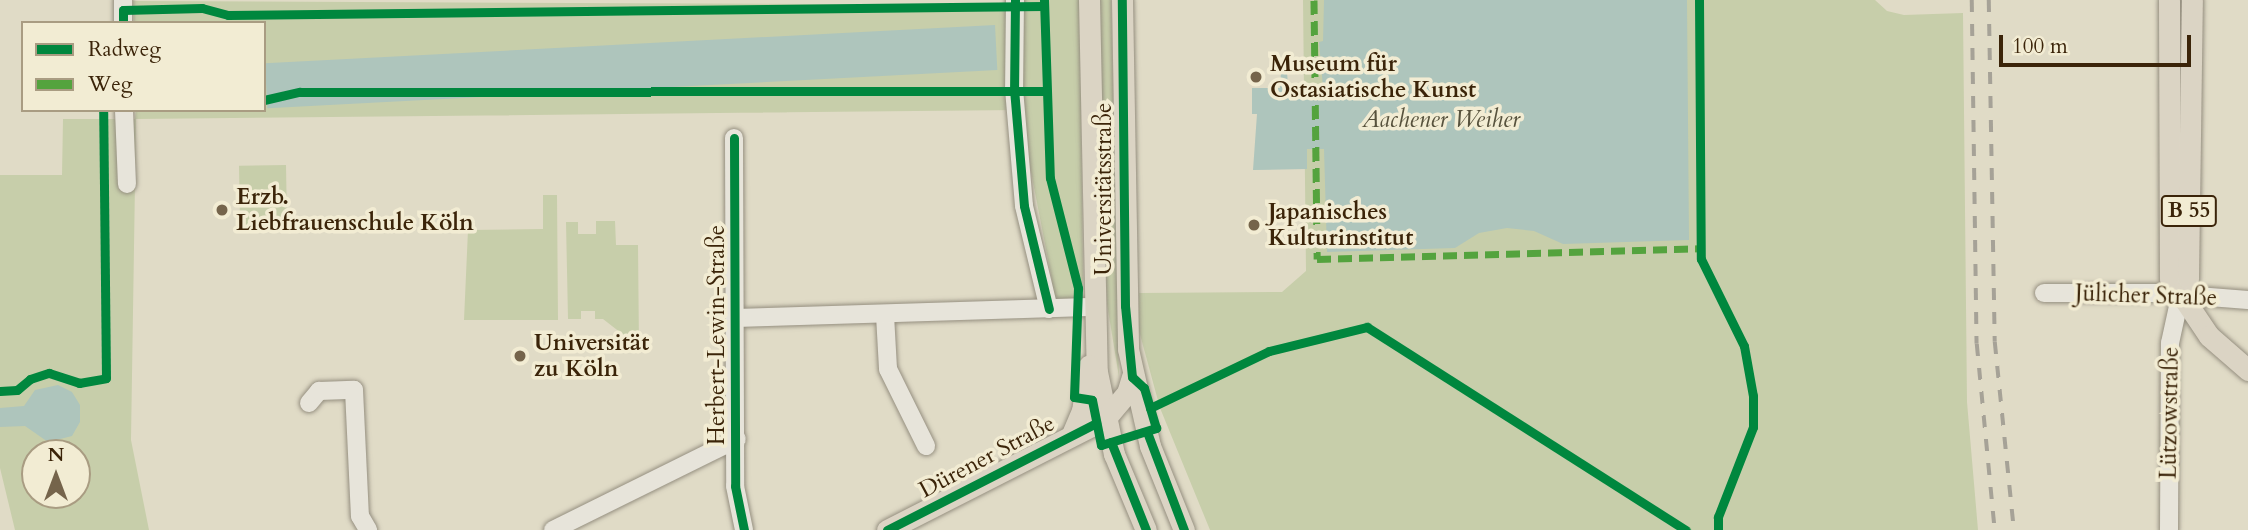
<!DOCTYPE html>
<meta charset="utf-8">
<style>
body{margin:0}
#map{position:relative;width:2248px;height:530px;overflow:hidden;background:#e0dbc6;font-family:Cardo,serif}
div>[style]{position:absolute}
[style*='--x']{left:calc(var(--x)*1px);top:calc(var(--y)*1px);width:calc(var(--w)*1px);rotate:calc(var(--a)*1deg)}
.green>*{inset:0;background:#c7ceaa;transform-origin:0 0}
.water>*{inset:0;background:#aec5bc;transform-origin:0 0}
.roads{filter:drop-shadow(0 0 2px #958f80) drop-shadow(0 0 2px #958f80)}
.minor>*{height:18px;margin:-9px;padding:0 9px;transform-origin:9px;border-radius:9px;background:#e7e4da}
.major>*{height:21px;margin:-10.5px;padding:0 10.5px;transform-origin:10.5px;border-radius:10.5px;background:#dbd4c4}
.rail>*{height:3.5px;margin-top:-1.75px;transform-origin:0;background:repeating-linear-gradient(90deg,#a6a297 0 12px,transparent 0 24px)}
.quiet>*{height:7px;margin-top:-3.5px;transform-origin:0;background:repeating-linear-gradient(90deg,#54a33e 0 14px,transparent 0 21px)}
.cycleway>*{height:9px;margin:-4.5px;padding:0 4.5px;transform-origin:4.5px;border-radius:4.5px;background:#00873e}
.dots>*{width:19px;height:19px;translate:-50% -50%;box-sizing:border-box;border:4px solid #f2ecd3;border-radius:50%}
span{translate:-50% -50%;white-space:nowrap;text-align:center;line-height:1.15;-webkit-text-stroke:7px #f2ecd3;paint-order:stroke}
.shield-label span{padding:2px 5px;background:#f2ecd3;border:2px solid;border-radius:5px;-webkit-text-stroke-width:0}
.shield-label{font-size:21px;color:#3b2409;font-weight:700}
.poi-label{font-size:23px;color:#3b2409;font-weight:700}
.left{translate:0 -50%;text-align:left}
.street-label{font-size:23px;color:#3b2409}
.water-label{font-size:24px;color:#57523d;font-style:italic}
.legend{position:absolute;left:21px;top:21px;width:245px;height:91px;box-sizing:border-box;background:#f2ecd3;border:2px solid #a99c82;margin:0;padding:9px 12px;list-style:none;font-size:21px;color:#3b2409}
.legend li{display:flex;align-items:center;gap:14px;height:35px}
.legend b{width:35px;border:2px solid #a99c82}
.north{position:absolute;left:21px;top:439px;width:70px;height:70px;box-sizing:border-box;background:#f2ecd3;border:2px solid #a99c82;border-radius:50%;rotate:0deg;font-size:19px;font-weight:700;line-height:28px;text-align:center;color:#3b2409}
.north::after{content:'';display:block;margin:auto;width:24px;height:32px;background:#75644b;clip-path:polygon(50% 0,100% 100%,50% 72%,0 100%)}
.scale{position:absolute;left:1999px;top:35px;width:192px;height:32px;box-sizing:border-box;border:4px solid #3b2409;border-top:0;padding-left:9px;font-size:21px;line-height:24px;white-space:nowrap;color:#3b2409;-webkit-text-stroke:5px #f2ecd3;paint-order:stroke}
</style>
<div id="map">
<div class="green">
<i style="clip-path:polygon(evenodd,1022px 0,1080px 0,1083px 284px,1075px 300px,1056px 302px,1050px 289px,1052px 280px,1019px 110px,136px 119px,131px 440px,149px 530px,15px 530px,0 468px,0 175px,62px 175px,63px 119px,135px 119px,136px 110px,264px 110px,264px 23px,134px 23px,133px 1px,1021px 5px,1022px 0,35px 453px,77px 453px,77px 495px,35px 495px,35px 453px)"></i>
<i style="clip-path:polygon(1097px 0,1111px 0,1119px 377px,1107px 304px)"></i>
<i style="clip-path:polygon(1303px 0,1875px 0,1887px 11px,1904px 15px,1963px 13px,1967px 402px,1978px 530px,1210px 530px,1160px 408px,1138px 327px,1139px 293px,1282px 292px,1306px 271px)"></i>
<i style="left:286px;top:165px;width:62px;height:47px;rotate:89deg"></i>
<i style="clip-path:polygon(543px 195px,557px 195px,558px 320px,464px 320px,468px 230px,543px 229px)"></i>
<i style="clip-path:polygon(596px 221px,615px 221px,616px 245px,638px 245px,639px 347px,603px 319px,595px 319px,595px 311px,581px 311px,581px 319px,568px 319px,566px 222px,578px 222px,578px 234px,596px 234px)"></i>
</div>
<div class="water">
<i style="clip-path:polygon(1324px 0,1687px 0,1689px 240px,1563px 244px,1534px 231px,1507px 228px,1479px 233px,1455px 248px,1327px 252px,1324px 149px,1307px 149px,1307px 169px,1253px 170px,1257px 114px,1252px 114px,1252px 88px,1280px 88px,1281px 71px,1287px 71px,1288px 87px,1323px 87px,1319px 42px,1323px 41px)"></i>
<i style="left:995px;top:25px;width:45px;height:731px;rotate:87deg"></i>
<i style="clip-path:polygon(58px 385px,72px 392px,80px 405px,80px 422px,72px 436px,48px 442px,25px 426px,0 427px,0 408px,24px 406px,35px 390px)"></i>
</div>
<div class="roads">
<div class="minor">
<i style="--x:1015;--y:0;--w:89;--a:90.6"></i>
<i style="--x:1014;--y:89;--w:117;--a:85.1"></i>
<i style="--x:1024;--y:206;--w:106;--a:76.4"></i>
<i style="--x:123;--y:23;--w:23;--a:-90"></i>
<i style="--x:124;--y:110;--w:74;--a:87.7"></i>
<i style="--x:734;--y:138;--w:348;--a:89.8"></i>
<i style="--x:735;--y:486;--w:45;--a:78.4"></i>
<i style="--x:2044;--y:293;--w:115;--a:0"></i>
<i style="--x:2159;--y:293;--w:89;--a:4.5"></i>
<i style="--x:885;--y:315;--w:54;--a:86.8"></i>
<i style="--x:888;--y:369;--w:86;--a:63.7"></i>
<i style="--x:737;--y:318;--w:358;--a:-1.8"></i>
<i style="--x:309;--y:403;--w:16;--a:-50"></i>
<i style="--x:319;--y:391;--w:35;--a:-2"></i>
<i style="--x:354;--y:390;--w:126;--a:87.3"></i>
<i style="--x:360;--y:516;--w:16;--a:60"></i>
<i style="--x:553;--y:530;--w:205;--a:-26.3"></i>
<i style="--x:2169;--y:530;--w:187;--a:-89.7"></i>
<i style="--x:2170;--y:343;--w:47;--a:-77.7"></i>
</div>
<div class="major">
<i style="--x:1089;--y:0;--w:372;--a:88.8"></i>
<i style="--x:1097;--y:372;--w:84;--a:78.3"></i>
<i style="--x:1114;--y:454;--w:82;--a:67.2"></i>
<i style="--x:1122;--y:0;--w:349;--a:89"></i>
<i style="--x:1128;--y:349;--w:99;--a:77.2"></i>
<i style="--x:1150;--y:446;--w:91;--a:68"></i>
<i style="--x:2169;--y:0;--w:278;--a:89.8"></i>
<i style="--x:2170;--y:278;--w:70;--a:56.1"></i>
<i style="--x:2209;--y:336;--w:52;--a:41.1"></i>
<i style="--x:2180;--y:297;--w:21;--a:-67"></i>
<i style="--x:2188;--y:278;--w:278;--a:-89.2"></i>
<i style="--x:1072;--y:434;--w:25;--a:-67"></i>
<i style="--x:1082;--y:411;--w:46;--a:-81.2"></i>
<i style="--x:887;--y:530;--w:245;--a:-27"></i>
<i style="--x:1105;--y:419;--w:34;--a:-50"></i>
<i style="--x:1127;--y:393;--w:17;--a:-73"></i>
</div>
</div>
<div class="rail">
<i style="--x:1972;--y:0;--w:344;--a:89.2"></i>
<i style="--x:1977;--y:344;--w:187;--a:84.5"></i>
<i style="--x:1989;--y:0;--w:342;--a:89"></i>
<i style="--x:1995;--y:342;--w:189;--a:84.2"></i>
</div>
<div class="quiet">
<i style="--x:1314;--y:0;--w:259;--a:89.3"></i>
<i style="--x:1317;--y:259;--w:384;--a:-1.6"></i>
</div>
<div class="cycleway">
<i style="--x:1015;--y:0;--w:89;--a:90.6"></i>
<i style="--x:1014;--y:89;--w:117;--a:85.1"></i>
<i style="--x:1024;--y:206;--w:106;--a:76.4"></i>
<i style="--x:1044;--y:0;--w:178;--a:88.1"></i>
<i style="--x:1050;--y:178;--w:114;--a:75.7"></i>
<i style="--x:1078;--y:288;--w:109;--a:92.1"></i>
<i style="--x:1074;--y:397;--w:18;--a:9"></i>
<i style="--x:1092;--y:400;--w:46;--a:78.7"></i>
<i style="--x:1101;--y:445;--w:58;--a:-17.2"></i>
<i style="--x:1156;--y:428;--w:42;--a:-106.7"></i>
<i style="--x:1144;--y:388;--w:16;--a:-137"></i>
<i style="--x:1132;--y:377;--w:71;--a:-95.6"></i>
<i style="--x:1125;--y:306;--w:306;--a:-90.6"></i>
<i style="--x:1699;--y:0;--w:259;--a:89.6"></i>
<i style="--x:1701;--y:259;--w:97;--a:63.7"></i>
<i style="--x:1744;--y:346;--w:51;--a:79.8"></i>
<i style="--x:1753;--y:396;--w:31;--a:90"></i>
<i style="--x:1753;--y:427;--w:97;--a:111.3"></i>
<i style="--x:1718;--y:517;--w:13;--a:90"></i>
<i style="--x:123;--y:23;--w:13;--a:-90"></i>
<i style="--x:123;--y:10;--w:79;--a:-1.5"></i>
<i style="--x:202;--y:8;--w:27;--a:15"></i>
<i style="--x:228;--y:15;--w:816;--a:-0.63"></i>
<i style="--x:264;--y:100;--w:37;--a:-13"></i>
<i style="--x:300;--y:92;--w:744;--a:-0.08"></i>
<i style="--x:734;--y:138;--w:348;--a:89.8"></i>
<i style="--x:735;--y:486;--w:45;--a:78.4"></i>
<i style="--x:0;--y:391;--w:17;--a:-3"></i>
<i style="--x:17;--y:390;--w:17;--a:-40"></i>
<i style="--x:30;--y:379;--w:20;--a:-18"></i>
<i style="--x:49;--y:373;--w:32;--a:18"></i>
<i style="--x:79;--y:383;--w:27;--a:-10"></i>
<i style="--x:106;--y:378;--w:268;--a:-90.6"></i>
<i style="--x:1150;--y:408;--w:132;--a:-25.6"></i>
<i style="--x:1269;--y:351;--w:101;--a:-13.8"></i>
<i style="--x:1367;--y:327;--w:378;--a:32.5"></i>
<i style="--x:1147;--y:432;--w:105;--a:69.3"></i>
<i style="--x:1111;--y:442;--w:95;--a:68.3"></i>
<i style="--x:887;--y:530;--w:235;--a:-27.1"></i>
</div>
<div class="dots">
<i style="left:1256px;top:77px;background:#75644b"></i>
<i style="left:222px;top:210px;background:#75644b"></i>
<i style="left:1254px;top:225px;background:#75644b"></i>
<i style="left:520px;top:356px;background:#75644b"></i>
</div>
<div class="shield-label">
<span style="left:2189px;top:211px">B 55</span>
</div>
<div class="poi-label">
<span class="left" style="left:1270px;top:77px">Museum für<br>Ostasiatische Kunst</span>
<span class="left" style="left:236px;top:210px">Erzb.<br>Liebfrauenschule Köln</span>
<span class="left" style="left:1268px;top:225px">Japanisches<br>Kulturinstitut</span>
<span class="left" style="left:534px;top:356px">Universität<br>zu Köln</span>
</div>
<div class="street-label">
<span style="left:1104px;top:189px;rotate:-90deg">Universitätsstraße</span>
<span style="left:2146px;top:296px;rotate:2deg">Jülicher Straße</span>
<span style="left:717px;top:335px;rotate:-90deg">Herbert-Lewin-Straße</span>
<span style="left:2170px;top:413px;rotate:-89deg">Lützowstraße</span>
<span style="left:987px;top:457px;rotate:-28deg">Dürener Straße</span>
</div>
<div class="water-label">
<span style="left:1441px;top:120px">Aachener Weiher</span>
</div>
<ul class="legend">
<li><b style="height:9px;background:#00873e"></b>Radweg</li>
<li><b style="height:9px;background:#54a33e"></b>Weg</li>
</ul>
<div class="north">N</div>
<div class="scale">100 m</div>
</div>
